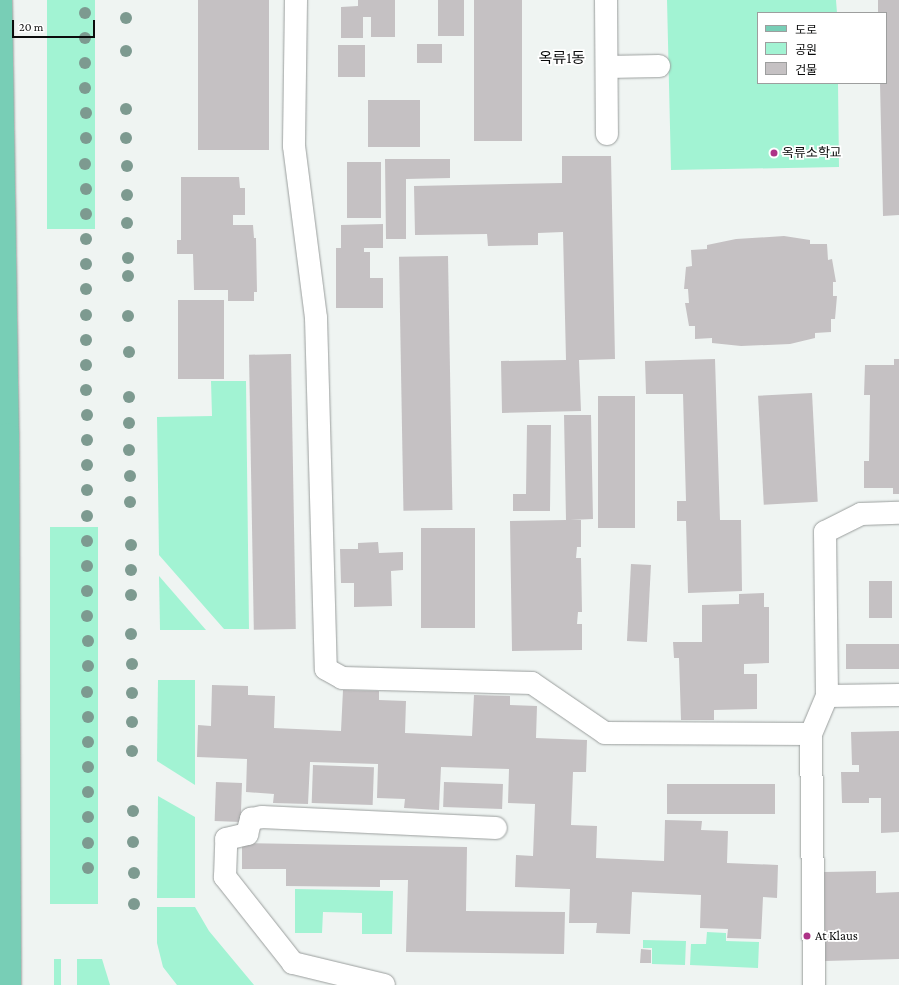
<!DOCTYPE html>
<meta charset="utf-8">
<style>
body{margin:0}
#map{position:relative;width:899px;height:985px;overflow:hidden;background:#eff4f2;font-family:"Crimson Pro","Noto Sans KR",serif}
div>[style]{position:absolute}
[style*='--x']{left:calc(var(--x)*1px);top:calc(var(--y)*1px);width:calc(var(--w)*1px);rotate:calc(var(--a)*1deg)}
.green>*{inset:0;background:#a2f3d3;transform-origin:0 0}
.building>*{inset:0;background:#c5c1c3;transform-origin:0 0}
.roads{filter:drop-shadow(0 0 1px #9a9e9d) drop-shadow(0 0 1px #9a9e9d)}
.minor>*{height:22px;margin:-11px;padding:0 11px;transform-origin:11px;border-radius:11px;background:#fff}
.major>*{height:22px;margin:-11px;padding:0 11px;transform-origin:11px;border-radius:11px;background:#78ceb6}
.trees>*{width:12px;height:12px;margin:-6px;border-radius:50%;background:#7d9a90}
.dots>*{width:11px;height:11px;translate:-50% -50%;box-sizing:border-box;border:2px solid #fff;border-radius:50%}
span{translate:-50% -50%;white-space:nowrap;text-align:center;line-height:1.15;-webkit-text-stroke:3.5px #fff;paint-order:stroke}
.poi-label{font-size:13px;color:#0b0c0c}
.left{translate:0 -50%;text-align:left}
.quarter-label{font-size:15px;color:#0b0c0c}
.legend{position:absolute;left:757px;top:12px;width:130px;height:72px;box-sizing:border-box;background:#fff;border:1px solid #9d9e9e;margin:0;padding:5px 7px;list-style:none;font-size:12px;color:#0b0c0c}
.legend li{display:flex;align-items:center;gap:8px;height:20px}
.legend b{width:20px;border:1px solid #9d9e9e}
.scale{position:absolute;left:12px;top:20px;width:83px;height:18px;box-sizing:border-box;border:2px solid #0b0c0c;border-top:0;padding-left:5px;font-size:12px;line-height:14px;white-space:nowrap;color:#0b0c0c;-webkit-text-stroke:3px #fff;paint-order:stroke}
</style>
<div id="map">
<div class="green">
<i style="left:47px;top:0;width:48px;height:229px"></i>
<i style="clip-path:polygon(667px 0,836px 0,837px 13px,758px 13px,758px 83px,838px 83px,839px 167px,671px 170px)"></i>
<i style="clip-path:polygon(211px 381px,246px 381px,249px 629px,224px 629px,159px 555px,157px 417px,212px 416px)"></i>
<i style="left:50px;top:527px;width:48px;height:377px"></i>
<i style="clip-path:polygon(159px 576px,206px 630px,160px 630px)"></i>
<i style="clip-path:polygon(158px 680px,195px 680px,195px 785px,157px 761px)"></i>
<i style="clip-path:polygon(158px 796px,195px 817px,195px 898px,157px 898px)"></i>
<i style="clip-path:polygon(295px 889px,393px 891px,392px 934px,362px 934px,362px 913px,323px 912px,322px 933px,295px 933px)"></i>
<i style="clip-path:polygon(157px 907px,195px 907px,209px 931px,254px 985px,177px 985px,163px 967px,157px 943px)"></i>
<i style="clip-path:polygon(707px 932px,726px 933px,726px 941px,759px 942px,758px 968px,690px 965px,691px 944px,706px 944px)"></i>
<i style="clip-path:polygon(643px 940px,686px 941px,685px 965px,652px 964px,652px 948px,643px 948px)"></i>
<i style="left:54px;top:959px;width:7px;height:26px"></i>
<i style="clip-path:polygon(77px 959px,102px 959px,110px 985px,77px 985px)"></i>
</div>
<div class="building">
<i style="left:198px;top:0;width:71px;height:150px"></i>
<i style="clip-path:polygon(358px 0,395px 0,395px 37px,371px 37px,371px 17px,363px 17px,363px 38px,341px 38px,341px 7px,358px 6px)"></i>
<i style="left:438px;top:0;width:26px;height:36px"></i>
<i style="left:474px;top:0;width:48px;height:141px"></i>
<i style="clip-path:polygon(878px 0,899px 0,899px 215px,883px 216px,880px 83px,886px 83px,886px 13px,878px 13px)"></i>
<i style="left:417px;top:44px;width:25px;height:19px"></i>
<i style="left:338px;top:45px;width:27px;height:32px"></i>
<i style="left:368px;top:100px;width:52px;height:47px"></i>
<i style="clip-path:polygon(562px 156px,611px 156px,615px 359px,579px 360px,581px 411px,502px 413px,501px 361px,566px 360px,563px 232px,538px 233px,538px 245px,488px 246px,487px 234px,415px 235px,414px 186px,562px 183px)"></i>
<i style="clip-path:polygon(385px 159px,450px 159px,450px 178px,406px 179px,406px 239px,386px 239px)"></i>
<i style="left:347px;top:162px;width:34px;height:56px"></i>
<i style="clip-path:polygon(181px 177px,239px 177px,240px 188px,245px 188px,245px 215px,233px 215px,233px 225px,253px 225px,254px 238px,256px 238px,257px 292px,254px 292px,254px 301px,228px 301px,228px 290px,194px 290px,193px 254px,177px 254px,177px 240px,181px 240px)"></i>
<i style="clip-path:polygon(383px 224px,383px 248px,364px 248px,364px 252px,370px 252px,370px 278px,383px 278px,383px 308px,336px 308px,336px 248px,341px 248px,341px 225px)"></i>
<i style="clip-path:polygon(784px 236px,810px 240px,810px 244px,827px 244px,828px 260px,832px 259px,836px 282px,833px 282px,833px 296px,837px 296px,835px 319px,831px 319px,831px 332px,815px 333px,815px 338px,790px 344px,741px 346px,712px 343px,712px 338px,695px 339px,695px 326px,689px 326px,685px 303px,689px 303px,688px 289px,684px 289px,686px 267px,692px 266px,691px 250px,707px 249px,707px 245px,736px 239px)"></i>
<i style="left:448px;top:256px;width:254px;height:49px;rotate:89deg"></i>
<i style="left:178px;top:300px;width:46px;height:79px"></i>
<i style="left:291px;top:354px;width:275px;height:42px;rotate:89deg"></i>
<i style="clip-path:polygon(715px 359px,720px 520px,741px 520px,742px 591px,688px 593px,686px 521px,677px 521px,677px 501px,686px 501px,683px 394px,646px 394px,645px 361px)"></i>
<i style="clip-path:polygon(894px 359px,899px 359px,899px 494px,893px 494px,893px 488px,864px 488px,864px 461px,869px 461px,870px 395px,864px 395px,865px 365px,894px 365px)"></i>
<i style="left:812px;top:393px;width:109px;height:54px;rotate:87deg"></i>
<i style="left:598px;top:396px;width:37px;height:132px"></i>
<i style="clip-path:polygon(564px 415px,591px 415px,593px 519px,570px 520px,581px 520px,581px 547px,577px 547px,576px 558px,581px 558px,582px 612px,578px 612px,577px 624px,582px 624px,582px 650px,512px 651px,510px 521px,566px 520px)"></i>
<i style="clip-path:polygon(527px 425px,551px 425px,550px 511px,513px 511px,513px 494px,526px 494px)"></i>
<i style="left:421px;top:528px;width:54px;height:100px"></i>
<i style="clip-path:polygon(378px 542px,379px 553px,403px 552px,403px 570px,391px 571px,392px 606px,354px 607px,354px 583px,341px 583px,340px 549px,358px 549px,358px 543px)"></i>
<i style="left:631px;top:564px;width:20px;height:77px;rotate:3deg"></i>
<i style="left:869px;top:581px;width:23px;height:37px"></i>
<i style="clip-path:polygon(764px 593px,764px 607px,769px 607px,769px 663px,744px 664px,744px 674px,757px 674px,757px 709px,714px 710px,714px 720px,681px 720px,679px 658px,674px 658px,673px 642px,702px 642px,702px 605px,739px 604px,739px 594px)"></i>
<i style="left:846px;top:644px;width:53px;height:25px"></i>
<i style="clip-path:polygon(212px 685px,248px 686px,248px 695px,275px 696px,274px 728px,341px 731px,343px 690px,379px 691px,379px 700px,406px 701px,405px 733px,472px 736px,474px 695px,510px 696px,510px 705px,537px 706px,536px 738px,587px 740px,586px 772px,573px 772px,571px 825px,597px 826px,596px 858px,664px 861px,665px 820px,702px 821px,701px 830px,728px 831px,727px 863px,778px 865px,777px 898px,763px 897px,761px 939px,727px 938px,728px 929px,700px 928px,701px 895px,632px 892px,630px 934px,596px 933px,597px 923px,569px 923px,570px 889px,515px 887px,516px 855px,533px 856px,535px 804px,508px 803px,509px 769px,441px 767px,439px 810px,404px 808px,405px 799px,377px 798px,378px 764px,310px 762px,308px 804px,273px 803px,274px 794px,246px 792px,247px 759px,197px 757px,198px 725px,211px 726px)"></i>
<i style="clip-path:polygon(899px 731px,899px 832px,881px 833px,881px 798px,869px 798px,869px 803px,842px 803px,841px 772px,859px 772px,859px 765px,852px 765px,851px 732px)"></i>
<i style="left:313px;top:765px;width:61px;height:38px;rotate:2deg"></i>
<i style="left:216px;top:782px;width:26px;height:39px;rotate:2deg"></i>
<i style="left:444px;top:782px;width:59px;height:25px;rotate:2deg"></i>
<i style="left:775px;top:784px;width:30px;height:108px;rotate:90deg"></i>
<i style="clip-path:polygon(242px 843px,467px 847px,466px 911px,565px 912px,564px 954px,406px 952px,408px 880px,380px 880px,380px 887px,286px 886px,286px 869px,242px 869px)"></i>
<i style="clip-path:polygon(876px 871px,876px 893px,899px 892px,899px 959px,825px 961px,824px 872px)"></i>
<i style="clip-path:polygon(641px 949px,651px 950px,651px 963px,640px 963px)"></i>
</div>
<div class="roads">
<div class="minor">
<i style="--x:296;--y:0;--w:146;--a:90.8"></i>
<i style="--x:294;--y:146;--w:173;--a:82.7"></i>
<i style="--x:316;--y:318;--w:351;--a:88.4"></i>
<i style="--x:326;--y:669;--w:18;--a:29"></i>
<i style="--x:342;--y:678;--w:190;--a:1.5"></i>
<i style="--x:532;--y:683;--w:88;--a:34.4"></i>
<i style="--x:605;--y:733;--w:206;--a:0.3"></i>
<i style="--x:811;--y:734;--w:41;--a:-67.2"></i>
<i style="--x:827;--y:696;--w:72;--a:-0.8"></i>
<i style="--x:606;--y:0;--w:134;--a:89.6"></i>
<i style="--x:607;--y:67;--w:52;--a:-1.1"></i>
<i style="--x:827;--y:696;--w:164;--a:-90.7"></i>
<i style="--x:825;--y:532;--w:40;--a:-26.6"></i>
<i style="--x:861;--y:514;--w:38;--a:-2"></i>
<i style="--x:811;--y:734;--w:251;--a:89.3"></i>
<i style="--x:384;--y:985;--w:94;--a:-166.4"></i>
<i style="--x:293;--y:963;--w:110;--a:-128.3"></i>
<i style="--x:225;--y:877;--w:38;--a:-88"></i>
<i style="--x:226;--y:839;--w:22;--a:-13"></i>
<i style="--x:247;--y:834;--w:16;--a:-75"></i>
<i style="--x:251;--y:819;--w:11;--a:-10"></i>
<i style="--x:262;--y:817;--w:234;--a:2.7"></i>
</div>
<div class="major">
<i style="--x:1;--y:0;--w:434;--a:89.1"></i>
<i style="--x:8;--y:434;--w:551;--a:89.79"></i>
</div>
</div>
<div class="trees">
<i style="left:85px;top:13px"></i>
<i style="left:126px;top:18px"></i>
<i style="left:85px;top:38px"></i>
<i style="left:126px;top:51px"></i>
<i style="left:85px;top:63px"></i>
<i style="left:85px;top:88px"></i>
<i style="left:126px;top:109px"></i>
<i style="left:86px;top:113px"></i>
<i style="left:86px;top:138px"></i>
<i style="left:126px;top:138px"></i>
<i style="left:85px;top:164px"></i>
<i style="left:127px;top:166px"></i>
<i style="left:86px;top:189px"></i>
<i style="left:127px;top:195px"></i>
<i style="left:86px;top:214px"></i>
<i style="left:127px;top:223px"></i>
<i style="left:86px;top:239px"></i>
<i style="left:128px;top:258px"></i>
<i style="left:86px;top:264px"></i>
<i style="left:128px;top:276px"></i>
<i style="left:86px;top:289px"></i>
<i style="left:86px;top:315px"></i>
<i style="left:128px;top:316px"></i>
<i style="left:86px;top:340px"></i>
<i style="left:129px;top:352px"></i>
<i style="left:86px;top:365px"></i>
<i style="left:86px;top:390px"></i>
<i style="left:129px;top:397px"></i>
<i style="left:87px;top:415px"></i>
<i style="left:129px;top:423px"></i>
<i style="left:87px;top:440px"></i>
<i style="left:129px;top:450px"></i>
<i style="left:87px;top:465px"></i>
<i style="left:130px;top:476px"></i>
<i style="left:87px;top:490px"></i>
<i style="left:130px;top:502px"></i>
<i style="left:87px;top:516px"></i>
<i style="left:87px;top:541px"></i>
<i style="left:131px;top:545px"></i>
<i style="left:87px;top:566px"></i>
<i style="left:131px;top:570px"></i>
<i style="left:87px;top:591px"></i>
<i style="left:131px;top:595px"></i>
<i style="left:87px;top:616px"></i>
<i style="left:131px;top:634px"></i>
<i style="left:88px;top:641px"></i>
<i style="left:132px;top:664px"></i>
<i style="left:88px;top:666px"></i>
<i style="left:87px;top:692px"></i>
<i style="left:132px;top:693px"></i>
<i style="left:88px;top:717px"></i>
<i style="left:132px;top:722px"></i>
<i style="left:88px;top:742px"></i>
<i style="left:132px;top:751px"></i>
<i style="left:88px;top:767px"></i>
<i style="left:88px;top:792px"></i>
<i style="left:133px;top:811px"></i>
<i style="left:88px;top:817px"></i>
<i style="left:133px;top:842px"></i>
<i style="left:88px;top:843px"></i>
<i style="left:88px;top:868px"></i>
<i style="left:134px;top:873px"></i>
<i style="left:134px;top:904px"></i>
</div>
<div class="dots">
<i style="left:774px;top:153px;background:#ad3387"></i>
<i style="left:807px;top:936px;background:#ad3387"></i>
</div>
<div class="poi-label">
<span class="left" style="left:782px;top:153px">옥류소학교</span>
<span class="left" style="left:815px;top:936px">At Klaus</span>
</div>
<div class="quarter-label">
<span style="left:562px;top:59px">옥류1동</span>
</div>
<ul class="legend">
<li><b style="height:5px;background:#78ceb6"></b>도로</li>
<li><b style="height:11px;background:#a2f3d3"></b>공원</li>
<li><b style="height:11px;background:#c5c1c3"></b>건물</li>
</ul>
<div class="scale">20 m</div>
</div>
